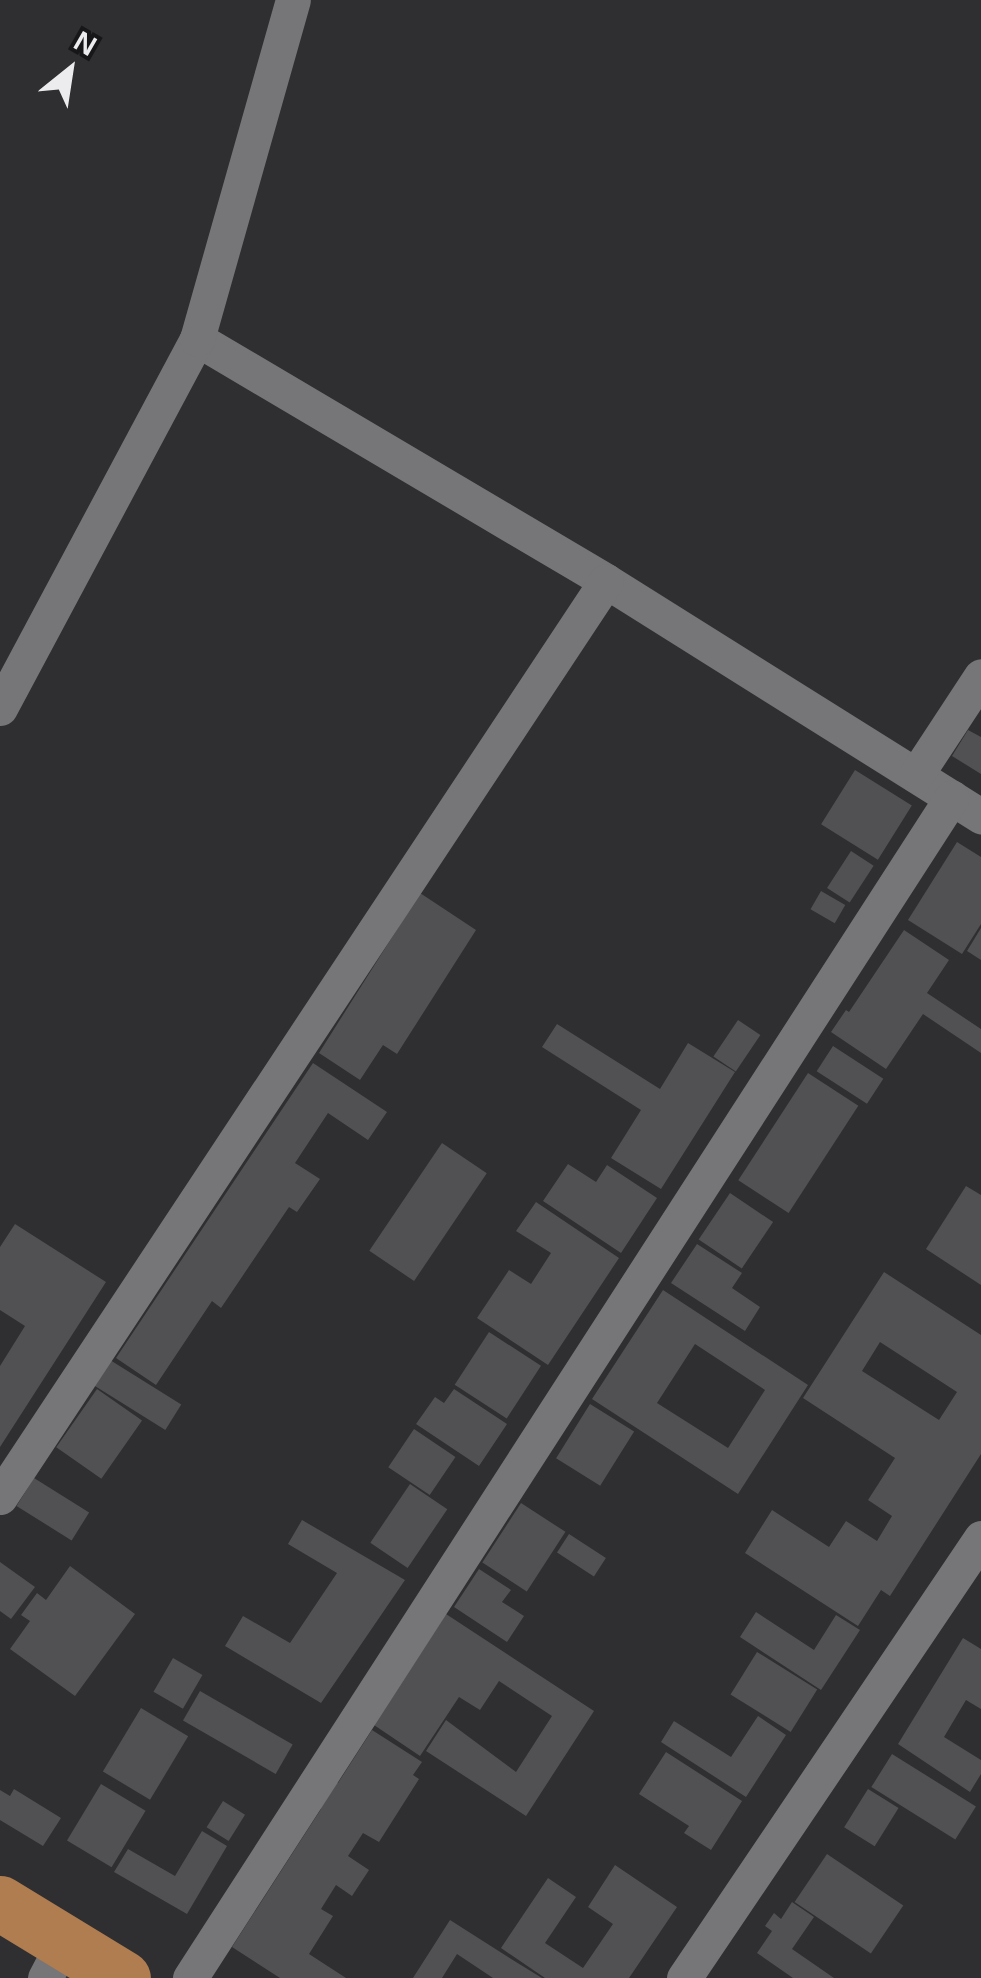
<!DOCTYPE html>
<style>
body{margin:0}
#map{position:relative;width:981px;height:1978px;overflow:hidden;background:#2f2e31;font-family:Helvetica,sans-serif}
div>[style]{position:absolute}
[style*='--x']{left:calc(var(--x)*1px);top:calc(var(--y)*1px);width:calc(var(--w)*1px);rotate:calc(var(--a)*1deg)}
.building>*{inset:0;background:#515154;transform-origin:0 0}
.minor>*{height:35px;margin:-17.5px;padding:0 17.5px;transform-origin:17.5px;border-radius:17.5px;background:#767578}
.primary>*{height:55px;margin:-27.5px;padding:0 27.5px;transform-origin:27.5px;border-radius:27.5px;background:#af7d4f}
span{translate:-50% -50%;white-space:nowrap;text-align:center;line-height:1.15;-webkit-text-stroke:10px #171618;paint-order:stroke}
.north{position:absolute;left:20px;top:20px;width:100px;height:100px;-webkit-text-stroke:8px #171618;paint-order:stroke;rotate:30deg;font-size:28px;font-weight:700;line-height:40px;text-align:center;color:#ececee}
.north::after{content:'';display:block;margin:auto;width:35px;height:45px;background:#ececee;clip-path:polygon(50% 0,100% 100%,50% 72%,0 100%)}
</style>
<div id="map">
<div class="building">
<i style="clip-path:polygon(968px 730px,981px 737px,981px 774px,952px 756px)"></i>
<i style="left:855px;top:770px;width:67px;height:64px;rotate:32deg"></i>
<i style="clip-path:polygon(957px 842px,981px 857px,981px 924px,962px 954px,908px 920px)"></i>
<i style="left:851px;top:851px;width:27px;height:44px;rotate:33deg"></i>
<i style="left:821px;top:891px;width:28px;height:21px;rotate:30deg"></i>
<i style="clip-path:polygon(420px 893px,476px 930px,397px 1054px,383px 1045px,360px 1080px,319px 1053px)"></i>
<i style="clip-path:polygon(981px 928px,981px 960px,967px 951px)"></i>
<i style="clip-path:polygon(904px 930px,949px 960px,927px 993px,981px 1029px,981px 1053px,923px 1014px,886px 1069px,831px 1032px,846px 1010px,849px 1012px)"></i>
<i style="left:738px;top:1020px;width:27px;height:44px;rotate:34deg"></i>
<i style="clip-path:polygon(557px 1024px,660px 1089px,688px 1043px,735px 1072px,661px 1189px,611px 1158px,641px 1110px,542px 1047px)"></i>
<i style="left:833px;top:1046px;width:60px;height:30px;rotate:33deg"></i>
<i style="clip-path:polygon(313px 1063px,387px 1112px,368px 1140px,328px 1113px,295px 1163px,320px 1179px,297px 1212px,289px 1207px,221px 1308px,212px 1301px,156px 1385px,116px 1358px)"></i>
<i style="left:808px;top:1073px;width:60px;height:128px;rotate:33deg"></i>
<i style="left:442px;top:1143px;width:54px;height:130px;rotate:34deg"></i>
<i style="clip-path:polygon(568px 1164px,596px 1182px,607px 1165px,657px 1198px,621px 1253px,543px 1201px)"></i>
<i style="clip-path:polygon(966px 1186px,981px 1195px,981px 1285px,926px 1249px)"></i>
<i style="left:730px;top:1193px;width:52px;height:56px;rotate:34deg"></i>
<i style="clip-path:polygon(536px 1202px,619px 1258px,548px 1365px,477px 1318px,509px 1270px,531px 1284px,551px 1253px,516px 1231px)"></i>
<i style="clip-path:polygon(15px 1224px,106px 1282px,0 1447px,0 1366px,25px 1326px,0 1310px,0 1247px)"></i>
<i style="clip-path:polygon(697px 1244px,742px 1273px,732px 1288px,760px 1307px,745px 1331px,671px 1283px)"></i>
<i style="clip-path:polygon(evenodd,884px 1272px,981px 1335px,981px 1454px,890px 1596px,881px 1590px,858px 1626px,745px 1553px,772px 1510px,829px 1547px,846px 1521px,877px 1541px,892px 1516px,868px 1500px,895px 1458px,803px 1398px,884px 1272px,880px 1342px,957px 1392px,939px 1420px,862px 1371px,880px 1342px)"></i>
<i style="clip-path:polygon(evenodd,663px 1290px,808px 1385px,738px 1494px,592px 1399px,663px 1290px,695px 1344px,765px 1390px,728px 1448px,657px 1403px,695px 1344px)"></i>
<i style="left:489px;top:1332px;width:62px;height:63px;rotate:33deg"></i>
<i style="left:110px;top:1360px;width:84px;height:30px;rotate:32deg"></i>
<i style="left:97px;top:1389px;width:55px;height:71px;rotate:35deg"></i>
<i style="clip-path:polygon(454px 1389px,507px 1424px,479px 1466px,416px 1424px,435px 1397px,444px 1403px)"></i>
<i style="left:590px;top:1404px;width:52px;height:64px;rotate:32deg"></i>
<i style="left:414px;top:1429px;width:50px;height:46px;rotate:34deg"></i>
<i style="left:34px;top:1478px;width:65px;height:33px;rotate:32deg"></i>
<i style="left:410px;top:1484px;width:45px;height:71px;rotate:34deg"></i>
<i style="left:521px;top:1503px;width:53px;height:71px;rotate:33deg"></i>
<i style="clip-path:polygon(302px 1520px,405px 1580px,321px 1703px,225px 1646px,243px 1616px,290px 1643px,337px 1573px,288px 1544px)"></i>
<i style="left:569px;top:1534px;width:44px;height:22px;rotate:33deg"></i>
<i style="clip-path:polygon(0 1562px,35px 1587px,11px 1619px,0 1611px)"></i>
<i style="clip-path:polygon(70px 1566px,135px 1614px,75px 1696px,10px 1649px,30px 1621px,21px 1615px,37px 1593px,46px 1600px)"></i>
<i style="clip-path:polygon(479px 1569px,511px 1590px,502px 1602px,524px 1616px,507px 1642px,454px 1607px)"></i>
<i style="clip-path:polygon(756px 1612px,814px 1650px,836px 1615px,860px 1630px,821px 1690px,740px 1637px)"></i>
<i style="clip-path:polygon(446px 1614px,594px 1711px,526px 1816px,426px 1751px,446px 1720px,516px 1772px,552px 1716px,499px 1681px,480px 1710px,459px 1697px,420px 1756px,374px 1725px)"></i>
<i style="clip-path:polygon(963px 1638px,981px 1649px,981px 1709px,966px 1700px,944px 1737px,981px 1760px,981px 1774px,970px 1792px,898px 1744px)"></i>
<i style="left:757px;top:1652px;width:71px;height:50px;rotate:32deg"></i>
<i style="left:173px;top:1658px;width:34px;height:39px;rotate:30deg"></i>
<i style="left:200px;top:1691px;width:107px;height:34px;rotate:30deg"></i>
<i style="left:141px;top:1708px;width:55px;height:74px;rotate:31deg"></i>
<i style="clip-path:polygon(758px 1716px,786px 1735px,746px 1797px,661px 1742px,674px 1721px,731px 1757px)"></i>
<i style="clip-path:polygon(372px 1730px,422px 1762px,413px 1775px,419px 1779px,379px 1842px,363px 1833px,348px 1856px,369px 1870px,352px 1896px,336px 1885px,321px 1909px,333px 1916px,309px 1954px,346px 1978px,280px 1978px,232px 1947px,321px 1809px,313px 1805px,330px 1779px,338px 1783px)"></i>
<i style="clip-path:polygon(666px 1752px,742px 1801px,711px 1850px,684px 1833px,689px 1826px,639px 1794px)"></i>
<i style="left:892px;top:1754px;width:99px;height:39px;rotate:32deg"></i>
<i style="left:101px;top:1784px;width:52px;height:66px;rotate:31deg"></i>
<i style="clip-path:polygon(14px 1789px,61px 1818px,43px 1846px,0 1820px,0 1790px,10px 1796px)"></i>
<i style="left:868px;top:1789px;width:36px;height:45px;rotate:32deg"></i>
<i style="left:223px;top:1801px;width:26px;height:31px;rotate:32deg"></i>
<i style="clip-path:polygon(202px 1831px,227px 1846px,187px 1914px,114px 1872px,128px 1849px,175px 1876px)"></i>
<i style="left:827px;top:1854px;width:92px;height:58px;rotate:34deg"></i>
<i style="clip-path:polygon(615px 1865px,677px 1907px,629px 1978px,545px 1978px,501px 1948px,548px 1878px,576px 1897px,545px 1943px,583px 1968px,613px 1924px,588px 1907px)"></i>
<i style="clip-path:polygon(792px 1902px,814px 1917px,792px 1949px,834px 1978px,793px 1978px,757px 1953px,772px 1931px,765px 1926px,774px 1913px,781px 1919px)"></i>
<i style="clip-path:polygon(450px 1920px,516px 1962px,542px 1978px,493px 1978px,457px 1954px,442px 1978px,413px 1978px)"></i>
</div>
<div class="minor">
<i style="--x:197;--y:339;--w:475;--a:30.6"></i>
<i style="--x:606;--y:581;--w:443;--a:32.1"></i>
<i style="--x:0;--y:708;--w:418;--a:-61.9"></i>
<i style="--x:197;--y:339;--w:352;--a:-74.2"></i>
<i style="--x:916;--y:775;--w:118;--a:-56.7"></i>
<i style="--x:0;--y:1497;--w:1098;--a:-56.51"></i>
<i style="--x:45;--y:1978;--w:41;--a:-62.2"></i>
<i style="--x:190;--y:1978;--w:1405;--a:-57.17"></i>
<i style="--x:684;--y:1978;--w:531;--a:-55.98"></i>
</div>
<div class="primary">
<i style="--x:0;--y:1903;--w:144;--a:31.4"></i>
</div>
<div class="north">N</div>
</div>
